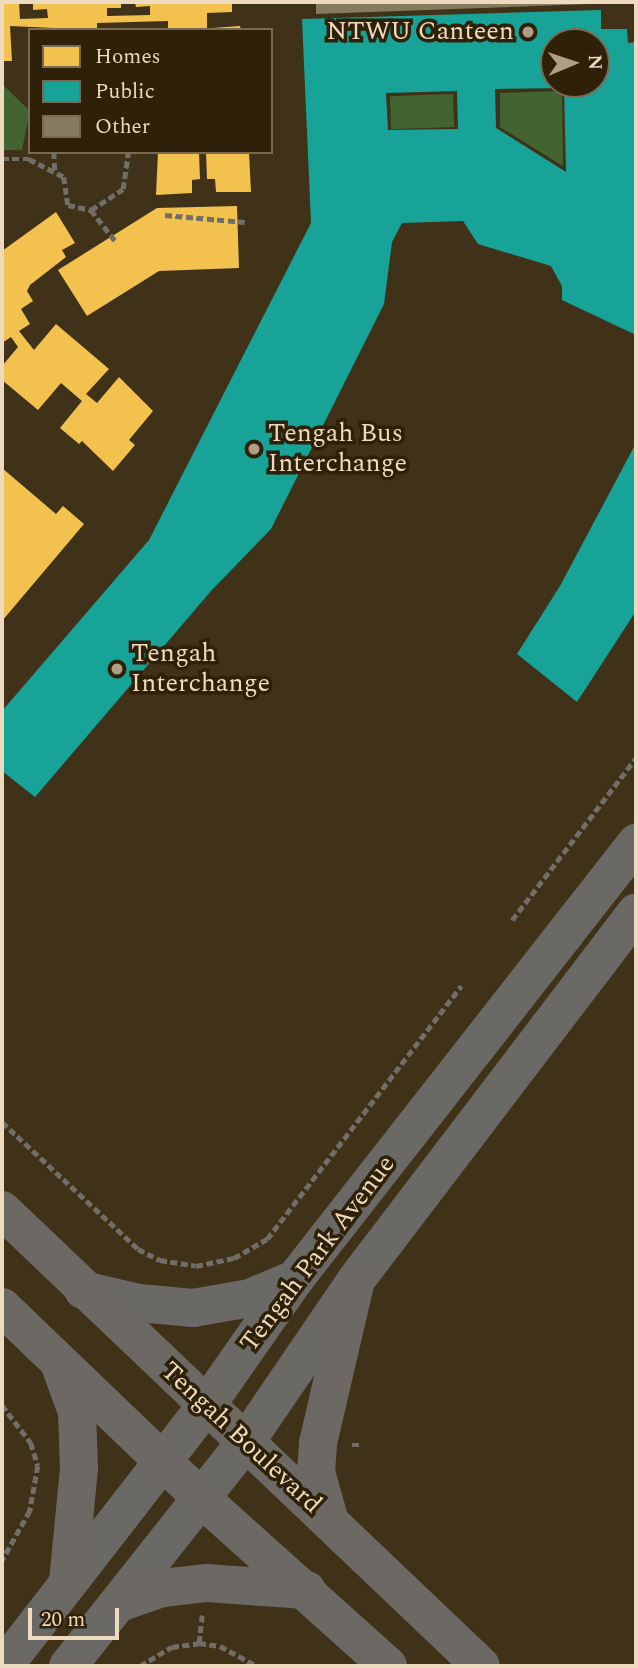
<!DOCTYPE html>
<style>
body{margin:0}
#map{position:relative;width:638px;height:1668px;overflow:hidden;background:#403219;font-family:Spectral,serif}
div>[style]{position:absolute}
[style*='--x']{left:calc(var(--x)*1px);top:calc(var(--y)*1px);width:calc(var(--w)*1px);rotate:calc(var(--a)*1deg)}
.green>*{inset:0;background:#426430;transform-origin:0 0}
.homes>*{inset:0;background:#f2c14e}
.public>*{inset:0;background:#17a398}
.building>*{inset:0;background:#847b60}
.path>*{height:4.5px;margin-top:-2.25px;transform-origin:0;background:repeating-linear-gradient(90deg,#706e66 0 7px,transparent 0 10.5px)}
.tertiary>*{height:38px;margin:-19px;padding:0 19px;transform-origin:19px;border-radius:19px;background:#6a6965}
.secondary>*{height:38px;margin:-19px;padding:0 19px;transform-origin:19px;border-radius:19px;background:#6c6964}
.dots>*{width:19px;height:19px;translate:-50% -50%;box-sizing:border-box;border:4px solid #2e2009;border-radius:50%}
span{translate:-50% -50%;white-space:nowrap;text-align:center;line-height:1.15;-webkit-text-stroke:7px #2e2009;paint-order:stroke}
.poi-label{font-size:26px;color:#eddabf}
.right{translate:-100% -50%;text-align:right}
.left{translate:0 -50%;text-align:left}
.street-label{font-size:26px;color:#eddabf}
.frame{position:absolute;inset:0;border:4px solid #eddabf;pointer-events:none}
.legend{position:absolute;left:28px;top:28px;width:245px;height:126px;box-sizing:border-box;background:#2e2009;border:2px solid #7a6a52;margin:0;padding:9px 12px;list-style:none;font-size:21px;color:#eddabf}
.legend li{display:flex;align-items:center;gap:14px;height:35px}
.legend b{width:35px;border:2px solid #7a6a52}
.north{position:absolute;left:540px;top:28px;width:70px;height:70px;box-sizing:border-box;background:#2e2009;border:2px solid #7a6a52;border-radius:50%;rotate:88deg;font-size:19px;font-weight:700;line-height:28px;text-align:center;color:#eddabf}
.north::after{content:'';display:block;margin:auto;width:24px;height:32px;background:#b09f85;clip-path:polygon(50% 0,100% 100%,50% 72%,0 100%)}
.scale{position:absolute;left:28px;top:1608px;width:91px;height:32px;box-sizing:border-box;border:4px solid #eddabf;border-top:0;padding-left:9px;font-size:21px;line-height:24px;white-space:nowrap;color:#eddabf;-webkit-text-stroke:5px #2e2009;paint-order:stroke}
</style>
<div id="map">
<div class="green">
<i style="clip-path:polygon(2px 84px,30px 111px,22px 150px,2px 150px)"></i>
<i style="clip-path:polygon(562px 91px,563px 166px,500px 127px,500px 93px)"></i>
<i style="left:453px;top:94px;width:33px;height:63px;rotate:88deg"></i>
</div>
<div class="homes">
<i style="clip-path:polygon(2px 2px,19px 2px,20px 19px,48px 18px,47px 9px,33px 10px,33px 2px,121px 2px,121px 8px,107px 8px,107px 16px,150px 15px,150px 6px,136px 7px,135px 2px,232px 2px,232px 12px,207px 13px,207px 30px,168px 30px,168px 21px,97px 23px,97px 30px,10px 26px,12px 61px,4px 61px,2px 75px)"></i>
<i style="clip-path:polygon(240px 26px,241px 30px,212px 30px,212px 28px)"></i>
<i style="clip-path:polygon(158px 152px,199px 152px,200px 179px,192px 180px,192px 193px,156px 195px)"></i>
<i style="clip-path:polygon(206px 152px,249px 152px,251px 192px,216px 192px,215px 179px,207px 179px)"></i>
<i style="clip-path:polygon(237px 206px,239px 268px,159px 271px,87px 316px,58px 270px,157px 208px)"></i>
<i style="clip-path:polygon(56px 212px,75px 243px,62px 250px,66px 257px,30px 285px,27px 291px,33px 301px,21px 309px,30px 324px,19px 331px,34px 350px,56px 324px,109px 369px,86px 394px,97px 403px,119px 377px,153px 411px,129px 440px,135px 445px,113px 471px,82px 441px,79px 444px,60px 428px,82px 401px,61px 383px,38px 410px,2px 380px,2px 366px,18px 347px,11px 337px,2px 343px,2px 251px)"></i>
<i style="clip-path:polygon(2px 468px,56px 514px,63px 506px,84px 524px,2px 621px)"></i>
</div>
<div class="public">
<i style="clip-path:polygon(evenodd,601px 10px,601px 29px,627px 29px,628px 43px,636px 42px,636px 335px,562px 300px,562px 286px,551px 266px,478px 244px,463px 221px,402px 223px,392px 242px,384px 304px,271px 529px,211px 591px,35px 797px,2px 771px,2px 711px,149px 540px,311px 223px,302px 19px,601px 10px,554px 42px,596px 42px,596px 84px,554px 84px,554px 42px,601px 10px,564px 88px,566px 172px,496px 128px,495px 89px,564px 88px,601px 10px,457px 91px,458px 129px,388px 130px,386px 93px,457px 91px)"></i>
<i style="clip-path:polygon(636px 443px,636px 611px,577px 702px,517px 654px,560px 586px)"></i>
</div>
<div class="building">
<i style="clip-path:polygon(316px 2px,590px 2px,590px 4px,316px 14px)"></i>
</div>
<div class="path">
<i style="--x:54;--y:152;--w:20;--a:87"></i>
<i style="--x:2;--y:159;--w:27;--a:0"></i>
<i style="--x:29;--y:159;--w:39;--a:27"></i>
<i style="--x:64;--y:177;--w:28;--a:82"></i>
<i style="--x:68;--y:205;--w:24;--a:12"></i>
<i style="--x:91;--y:210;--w:42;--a:51.8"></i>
<i style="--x:91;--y:210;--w:38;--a:-33"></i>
<i style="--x:123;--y:189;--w:37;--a:-82"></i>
<i style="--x:165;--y:215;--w:80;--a:5"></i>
<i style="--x:512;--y:920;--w:204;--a:-52.6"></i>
<i style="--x:2;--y:1122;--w:186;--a:43"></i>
<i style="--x:138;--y:1249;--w:25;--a:27"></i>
<i style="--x:160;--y:1260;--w:36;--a:9"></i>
<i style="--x:196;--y:1266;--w:39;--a:-12"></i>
<i style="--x:234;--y:1258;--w:38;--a:-30"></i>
<i style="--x:267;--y:1239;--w:319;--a:-52.5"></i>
<i style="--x:2;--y:1405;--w:48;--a:52.7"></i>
<i style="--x:31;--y:1443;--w:24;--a:73"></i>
<i style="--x:38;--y:1466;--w:46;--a:100.1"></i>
<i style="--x:30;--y:1511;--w:57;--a:119.2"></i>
<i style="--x:352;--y:1445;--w:11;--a:0"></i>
<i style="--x:199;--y:1643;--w:28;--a:-84"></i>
<i style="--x:140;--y:1666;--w:37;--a:-31"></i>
<i style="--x:172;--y:1647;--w:27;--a:-8"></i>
<i style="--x:199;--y:1643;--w:21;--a:8"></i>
<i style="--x:220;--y:1646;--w:42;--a:28.4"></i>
</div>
<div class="tertiary">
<i style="--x:83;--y:1290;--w:57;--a:13.1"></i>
<i style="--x:139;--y:1303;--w:54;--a:5.3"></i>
<i style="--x:193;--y:1308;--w:58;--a:-10"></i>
<i style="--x:250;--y:1298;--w:49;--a:-22.9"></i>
<i style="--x:4;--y:1666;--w:329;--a:-52.2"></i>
<i style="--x:206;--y:1406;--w:155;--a:-55"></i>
<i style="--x:295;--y:1279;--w:554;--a:-51.97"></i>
<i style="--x:68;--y:1666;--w:285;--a:-51.6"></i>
<i style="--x:245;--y:1443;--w:197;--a:-55.7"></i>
<i style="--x:356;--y:1280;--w:462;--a:-52.7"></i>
</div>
<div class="secondary">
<i style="--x:2;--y:1210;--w:661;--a:43.59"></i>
<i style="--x:2;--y:1307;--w:277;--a:43.8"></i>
<i style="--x:202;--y:1499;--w:250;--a:41.9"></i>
<i style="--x:61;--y:1368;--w:47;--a:70"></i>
<i style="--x:77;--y:1412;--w:56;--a:88"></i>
<i style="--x:79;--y:1468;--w:115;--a:95.5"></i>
<i style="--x:330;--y:1522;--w:52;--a:-105.6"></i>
<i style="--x:316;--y:1472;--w:29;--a:-86"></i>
<i style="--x:318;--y:1443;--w:167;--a:-76.9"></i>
<i style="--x:119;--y:1603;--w:46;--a:-19.2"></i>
<i style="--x:162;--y:1588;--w:44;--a:-6.5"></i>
<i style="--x:206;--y:1583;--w:101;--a:4"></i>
</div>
<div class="dots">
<i style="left:528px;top:32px;background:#b09f85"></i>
<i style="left:254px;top:449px;background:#b09f85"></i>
<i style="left:117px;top:669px;background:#b09f85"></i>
</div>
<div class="poi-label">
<span class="right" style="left:514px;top:32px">NTWU Canteen</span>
<span class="left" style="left:268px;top:449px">Tengah Bus<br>Interchange</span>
<span class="left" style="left:131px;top:669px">Tengah<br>Interchange</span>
</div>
<div class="street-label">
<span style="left:318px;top:1254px;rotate:-53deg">Tengah Park Avenue</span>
<span style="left:241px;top:1438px;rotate:43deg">Tengah Boulevard</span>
</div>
<div class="frame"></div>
<ul class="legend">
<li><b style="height:19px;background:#f2c14e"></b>Homes</li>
<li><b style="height:19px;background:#17a398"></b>Public</li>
<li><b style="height:19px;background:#847b60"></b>Other</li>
</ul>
<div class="north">N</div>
<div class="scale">20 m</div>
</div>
